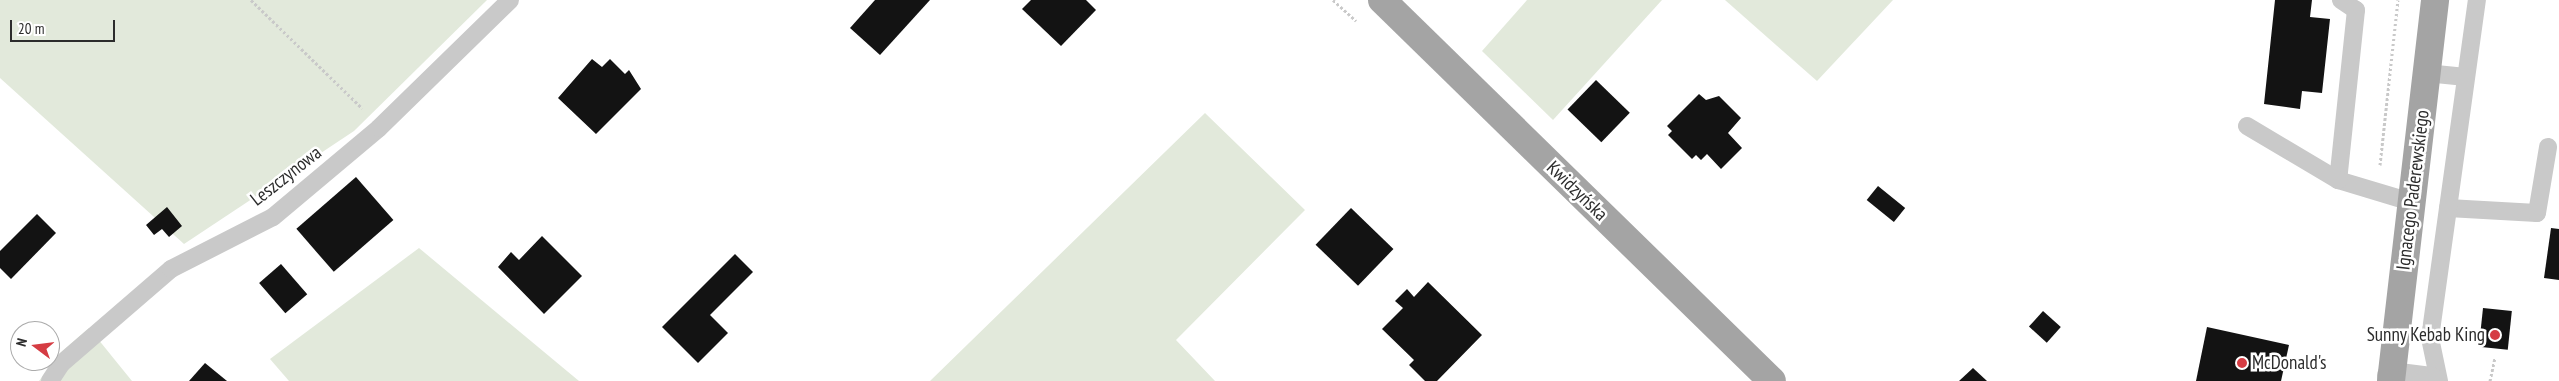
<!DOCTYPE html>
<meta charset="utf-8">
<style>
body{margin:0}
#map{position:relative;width:2559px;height:381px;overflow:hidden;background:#fff;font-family:"PT Sans Narrow",sans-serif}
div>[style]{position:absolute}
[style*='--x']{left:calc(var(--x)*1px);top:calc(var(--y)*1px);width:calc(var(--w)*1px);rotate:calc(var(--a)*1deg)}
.green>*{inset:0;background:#e2e9db}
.building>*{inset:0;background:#131313;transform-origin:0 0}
.path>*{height:3px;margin-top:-1.5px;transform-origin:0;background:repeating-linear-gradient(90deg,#c9c9c9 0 2.5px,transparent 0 5px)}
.service>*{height:18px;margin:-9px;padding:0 9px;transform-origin:9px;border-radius:9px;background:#c9c9c9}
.minor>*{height:28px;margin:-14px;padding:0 14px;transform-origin:14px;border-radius:14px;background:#c9c9c9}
.primary>*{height:28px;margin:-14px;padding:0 14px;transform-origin:14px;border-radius:14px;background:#a4a4a4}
.dots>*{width:14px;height:14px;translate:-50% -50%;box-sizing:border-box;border:2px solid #fff;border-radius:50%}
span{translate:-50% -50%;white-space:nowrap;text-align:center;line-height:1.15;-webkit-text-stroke:5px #fff;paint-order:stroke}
.street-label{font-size:19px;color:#2c2c2c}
.poi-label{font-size:19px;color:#2c2c2c}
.right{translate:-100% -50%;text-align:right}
.left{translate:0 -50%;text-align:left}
.north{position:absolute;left:10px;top:321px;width:50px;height:50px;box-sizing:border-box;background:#fff;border:1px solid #ababab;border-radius:50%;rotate:285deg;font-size:14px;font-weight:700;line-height:20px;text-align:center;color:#2c2c2c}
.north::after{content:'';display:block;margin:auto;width:18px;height:22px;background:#d53c43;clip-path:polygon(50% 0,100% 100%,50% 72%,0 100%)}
.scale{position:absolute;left:10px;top:20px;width:105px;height:22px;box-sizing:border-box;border:2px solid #2c2c2c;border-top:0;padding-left:6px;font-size:15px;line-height:18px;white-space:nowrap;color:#2c2c2c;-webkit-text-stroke:4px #fff;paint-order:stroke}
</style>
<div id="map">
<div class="green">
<i style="clip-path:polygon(0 0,487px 0,354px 131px,184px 244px,0 78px)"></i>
<i style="clip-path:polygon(1527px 0,1662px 0,1553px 120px,1482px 51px)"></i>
<i style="clip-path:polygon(1725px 0,1893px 0,1817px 81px)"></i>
<i style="clip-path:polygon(1205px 113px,1305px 210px,1176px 340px,1215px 381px,930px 381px)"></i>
<i style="clip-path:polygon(419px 248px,579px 381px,289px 381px,270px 359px)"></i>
<i style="clip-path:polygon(89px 328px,132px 381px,39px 381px,60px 353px)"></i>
</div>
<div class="building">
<i style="clip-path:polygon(875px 0,930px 0,880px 55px,850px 28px)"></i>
<i style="clip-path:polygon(1031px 0,1086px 0,1096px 10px,1061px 46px,1022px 9px)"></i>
<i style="clip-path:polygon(2275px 0,2312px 0,2310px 17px,2330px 19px,2322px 93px,2302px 91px,2300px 109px,2264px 104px)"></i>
<i style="clip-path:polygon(592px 59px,602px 67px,610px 59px,625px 74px,629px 70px,641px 89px,596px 134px,558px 98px)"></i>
<i style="left:1596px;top:80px;width:47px;height:41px;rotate:44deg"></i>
<i style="clip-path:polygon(1699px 94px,1706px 100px,1719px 96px,1741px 118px,1728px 133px,1742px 148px,1721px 169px,1707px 154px,1701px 160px,1696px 155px,1692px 159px,1668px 135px,1672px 131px,1667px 126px)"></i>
<i style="left:356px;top:177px;width:57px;height:79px;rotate:49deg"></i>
<i style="left:1878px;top:186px;width:35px;height:18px;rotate:39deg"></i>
<i style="clip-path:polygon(167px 207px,182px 226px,169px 237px,162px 229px,154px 235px,146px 225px)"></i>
<i style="left:1351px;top:208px;width:59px;height:51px;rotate:44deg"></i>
<i style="clip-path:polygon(37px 214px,56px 233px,11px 279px,0 268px,0 251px)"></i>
<i style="clip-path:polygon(2551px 228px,2559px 229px,2559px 280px,2544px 278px)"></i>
<i style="clip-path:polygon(542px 236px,582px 276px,544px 314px,498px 267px,511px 252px,519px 260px)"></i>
<i style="clip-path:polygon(735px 254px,753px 272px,710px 315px,728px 333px,698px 363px,662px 327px)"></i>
<i style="left:281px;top:264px;width:40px;height:29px;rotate:49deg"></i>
<i style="clip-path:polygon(1428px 282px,1482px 335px,1437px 381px,1425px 381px,1409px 365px,1414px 360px,1382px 329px,1403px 308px,1395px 301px,1407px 289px,1414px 297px)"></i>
<i style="left:2483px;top:308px;width:29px;height:39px;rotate:6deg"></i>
<i style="left:2043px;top:311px;width:24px;height:21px;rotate:42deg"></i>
<i style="clip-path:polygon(2207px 327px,2289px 345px,2281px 381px,2196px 381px)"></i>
<i style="clip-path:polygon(205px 363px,227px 381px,189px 381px)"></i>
<i style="clip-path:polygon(1973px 368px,1987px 381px,1959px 381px)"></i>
</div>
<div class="path">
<i style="--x:251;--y:0;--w:155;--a:44.2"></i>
<i style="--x:1333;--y:0;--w:31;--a:42"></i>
<i style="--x:2380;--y:165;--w:166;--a:-83.8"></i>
<i style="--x:2490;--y:381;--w:24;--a:-78"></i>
</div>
<div class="service">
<i style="--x:2341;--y:0;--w:18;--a:34"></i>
<i style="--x:2356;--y:10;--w:171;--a:96"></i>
<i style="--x:2338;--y:180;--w:76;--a:16.8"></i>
<i style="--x:2426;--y:73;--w:40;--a:5.7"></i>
<i style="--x:2247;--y:126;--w:106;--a:30.7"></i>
<i style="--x:2448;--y:208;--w:89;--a:3.2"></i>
<i style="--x:2537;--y:213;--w:67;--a:-80.5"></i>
<i style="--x:50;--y:381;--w:20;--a:-57"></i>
<i style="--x:61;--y:364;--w:145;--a:-40.8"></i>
<i style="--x:171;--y:269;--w:114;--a:-27"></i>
<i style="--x:273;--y:217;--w:138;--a:-40"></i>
<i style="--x:379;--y:128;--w:183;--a:-44.3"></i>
<i style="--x:2439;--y:381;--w:44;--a:-101.8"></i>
<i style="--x:2430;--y:338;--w:341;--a:-82.1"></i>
</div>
<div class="minor">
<i style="--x:2391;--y:376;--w:40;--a:7.1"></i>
</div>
<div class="primary">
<i style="--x:1382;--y:0;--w:545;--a:44.33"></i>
<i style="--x:2391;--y:381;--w:384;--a:-83.4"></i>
</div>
<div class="dots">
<i style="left:2495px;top:335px;background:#d53c43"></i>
<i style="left:2242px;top:363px;background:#d53c43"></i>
</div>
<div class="street-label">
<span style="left:286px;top:176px;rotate:-38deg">Leszczynowa</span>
<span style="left:2413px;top:190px;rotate:-83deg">Ignacego Paderewskiego</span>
<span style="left:1577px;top:191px;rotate:44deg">Kwidzyńska</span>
</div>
<div class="poi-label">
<span class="right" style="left:2485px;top:335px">Sunny Kebab King</span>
<span class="left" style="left:2252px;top:363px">McDonald's</span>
</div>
<div class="north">N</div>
<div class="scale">20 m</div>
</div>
